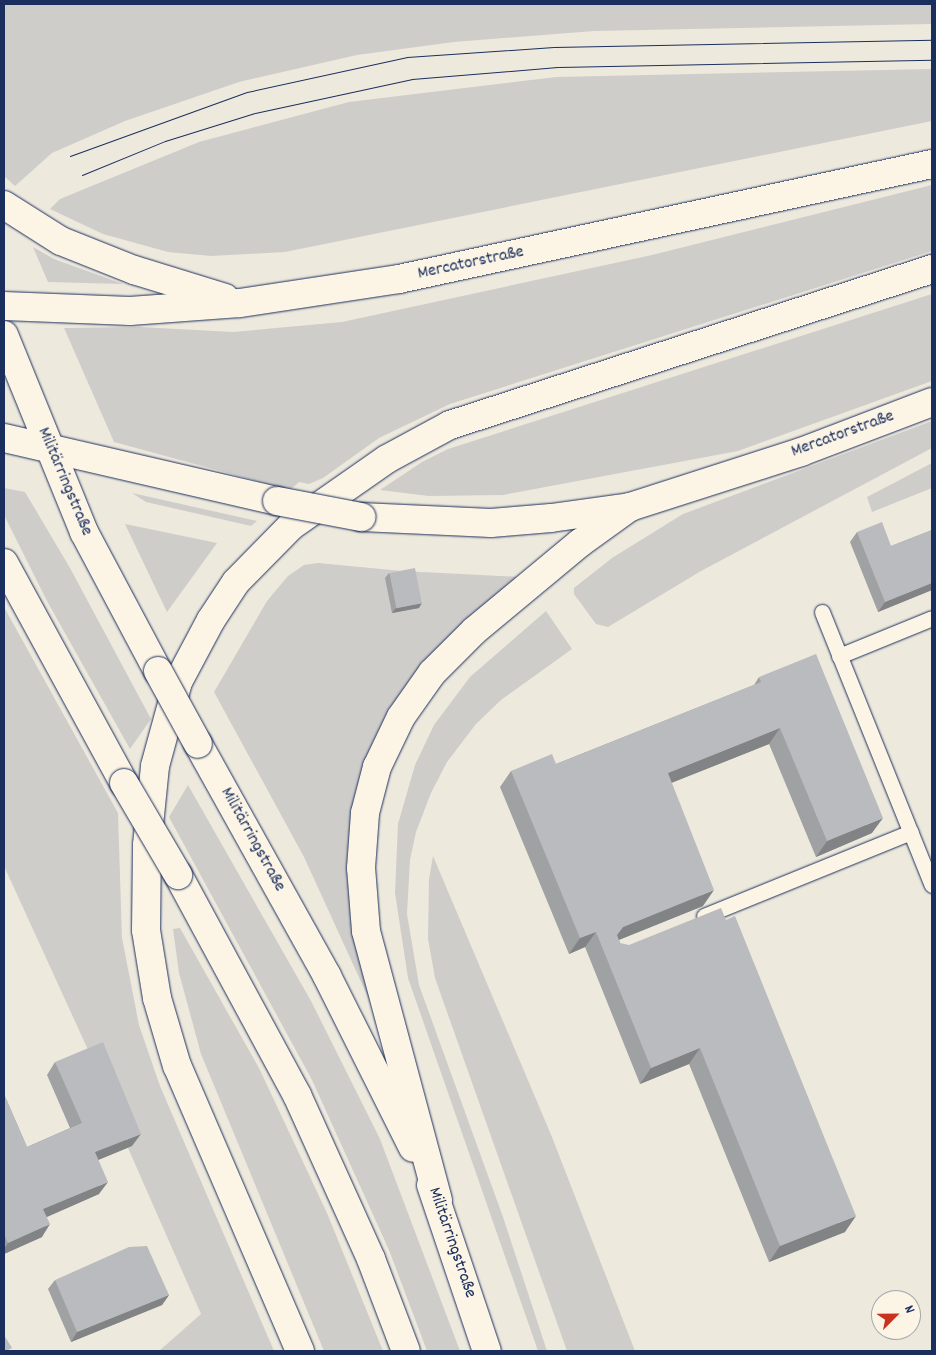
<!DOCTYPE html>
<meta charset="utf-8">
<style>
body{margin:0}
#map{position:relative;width:936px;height:1355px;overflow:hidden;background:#eee9dd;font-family:Dekko,sans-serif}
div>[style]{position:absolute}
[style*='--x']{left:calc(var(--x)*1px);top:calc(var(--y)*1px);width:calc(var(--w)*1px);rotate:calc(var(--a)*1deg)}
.green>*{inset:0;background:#cfcdca}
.roads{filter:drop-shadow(0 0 1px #1b2f5e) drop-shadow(0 0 1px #1b2f5e)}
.lane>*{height:15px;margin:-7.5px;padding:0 7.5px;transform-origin:7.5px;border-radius:7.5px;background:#fcf5e5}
.secondary>*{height:28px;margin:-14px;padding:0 14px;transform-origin:14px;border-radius:14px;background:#fcf5e5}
.tram>*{height:1px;margin:-0.5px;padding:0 0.5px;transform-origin:0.5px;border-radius:0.5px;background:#1b2f5e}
.bridges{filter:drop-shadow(0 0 1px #1b2f5e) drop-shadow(0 0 1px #1b2f5e)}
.secondary-bridge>*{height:28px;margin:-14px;padding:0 14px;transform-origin:14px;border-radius:14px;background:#fcf5e5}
.wall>*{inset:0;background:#a0a1a3}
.shaded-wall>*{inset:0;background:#828385}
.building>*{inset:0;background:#babbbe;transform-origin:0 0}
span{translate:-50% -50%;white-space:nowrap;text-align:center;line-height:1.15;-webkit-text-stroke:4px #fcf5e5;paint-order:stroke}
.street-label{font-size:18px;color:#1b2f5e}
.frame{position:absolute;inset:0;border:5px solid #1b2f5e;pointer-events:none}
.north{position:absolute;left:871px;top:1290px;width:50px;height:50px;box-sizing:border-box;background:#fcf5e5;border:1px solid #a2a6af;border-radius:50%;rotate:67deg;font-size:14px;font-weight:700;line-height:20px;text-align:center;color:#1b2f5e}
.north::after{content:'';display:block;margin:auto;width:18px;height:22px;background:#c8321e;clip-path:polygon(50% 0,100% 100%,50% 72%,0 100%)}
</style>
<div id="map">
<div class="green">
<i style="clip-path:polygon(4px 4px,932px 4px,932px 24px,594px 31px,454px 42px,357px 55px,239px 82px,125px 121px,52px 153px,15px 186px,4px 176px)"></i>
<i style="clip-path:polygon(932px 69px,932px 121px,285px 252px,211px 256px,168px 252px,103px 234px,50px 209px,60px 199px,199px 142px,349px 102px,556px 77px)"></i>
<i style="clip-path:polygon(932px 185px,932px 251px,450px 404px,379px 438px,323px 478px,309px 484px,299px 482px,290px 490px,114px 442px,64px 328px,140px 327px,233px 332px,342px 322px,652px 255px)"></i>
<i style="clip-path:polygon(33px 247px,54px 259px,123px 284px,48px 282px)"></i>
<i style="clip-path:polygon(932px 294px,932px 381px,738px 451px,503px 495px,429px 496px,380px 490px,422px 462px,448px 449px)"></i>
<i style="clip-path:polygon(932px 421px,932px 448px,701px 571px,608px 627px,596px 624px,574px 594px,574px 588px,612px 558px,683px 514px)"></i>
<i style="clip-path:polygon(932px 463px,932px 488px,872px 512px,867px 497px)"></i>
<i style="clip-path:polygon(4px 488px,25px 492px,70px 568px,151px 719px,130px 749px,47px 601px,4px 515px)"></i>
<i style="clip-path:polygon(132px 493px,257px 521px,251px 526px,146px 502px)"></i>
<i style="clip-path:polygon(125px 524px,217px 543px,167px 612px)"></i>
<i style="clip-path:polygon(318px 563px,402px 571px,521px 577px,386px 716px,363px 765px,351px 815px,349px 860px,373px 1008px,304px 857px,214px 692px,267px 601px,288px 576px,304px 565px)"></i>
<i style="clip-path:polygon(4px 607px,118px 813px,122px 938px,139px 1025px,160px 1086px,274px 1351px,159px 1351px,201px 1314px,128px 1148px,132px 1146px,4px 866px)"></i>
<i style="clip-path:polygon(546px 611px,572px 649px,501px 700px,476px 724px,447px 762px,431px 793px,416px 832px,410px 860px,407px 914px,419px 985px,503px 1217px,547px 1351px,538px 1351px,408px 978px,395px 893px,398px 824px,415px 765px,434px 725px,470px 677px)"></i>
<i style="clip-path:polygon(188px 785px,311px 1001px,380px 1139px,460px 1351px,427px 1351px,389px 1250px,312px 1080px,169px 817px)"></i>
<i style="clip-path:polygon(433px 856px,552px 1137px,635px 1351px,567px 1351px,435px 978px,428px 939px,429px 879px)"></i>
<i style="clip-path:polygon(180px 928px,259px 1068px,327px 1213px,383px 1351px,324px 1351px,201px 1054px,179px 973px,173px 929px)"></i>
</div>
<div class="roads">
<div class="lane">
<i style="--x:822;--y:612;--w:294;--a:68.1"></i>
<i style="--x:839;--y:656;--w:100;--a:-22.2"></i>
<i style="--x:704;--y:916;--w:223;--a:-22.1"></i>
</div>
<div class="secondary">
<i style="--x:4;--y:205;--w:67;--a:32.3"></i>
<i style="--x:61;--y:241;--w:79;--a:21.7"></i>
<i style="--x:134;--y:270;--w:95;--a:17.1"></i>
<i style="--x:4;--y:306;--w:126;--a:2.3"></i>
<i style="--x:130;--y:311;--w:110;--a:-4.2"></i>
<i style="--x:240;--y:303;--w:161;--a:-8.6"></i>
<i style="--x:399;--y:279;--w:545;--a:-12.18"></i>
<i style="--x:4;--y:335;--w:213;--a:67.9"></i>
<i style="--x:84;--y:532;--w:157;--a:62"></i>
<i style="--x:4;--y:438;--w:280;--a:13"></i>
<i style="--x:361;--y:517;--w:130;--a:2.6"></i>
<i style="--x:491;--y:523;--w:60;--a:-4.8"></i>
<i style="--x:551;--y:518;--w:80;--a:-7.9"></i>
<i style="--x:630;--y:507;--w:180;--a:-17.8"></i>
<i style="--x:801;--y:452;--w:140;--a:-20.9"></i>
<i style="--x:4;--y:563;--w:251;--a:61.4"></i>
<i style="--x:198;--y:744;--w:265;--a:60.9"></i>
<i style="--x:327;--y:976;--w:192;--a:63.4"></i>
<i style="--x:178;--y:875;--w:250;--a:61.6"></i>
<i style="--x:297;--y:1095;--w:180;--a:65.7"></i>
<i style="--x:371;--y:1259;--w:98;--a:69.2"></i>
<i style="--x:431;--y:1185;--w:175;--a:71.4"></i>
<i style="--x:438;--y:1200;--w:278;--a:-105"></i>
<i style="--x:366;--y:931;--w:63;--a:-94.5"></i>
<i style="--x:361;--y:868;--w:55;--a:-85.8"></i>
<i style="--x:365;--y:813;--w:48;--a:-75.4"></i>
<i style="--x:377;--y:767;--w:55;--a:-64.4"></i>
<i style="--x:401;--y:717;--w:54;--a:-54.8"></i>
<i style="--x:432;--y:673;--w:59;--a:-45"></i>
<i style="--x:474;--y:631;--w:138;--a:-39.7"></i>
<i style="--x:580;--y:543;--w:62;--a:-35.8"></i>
<i style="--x:300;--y:1351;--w:310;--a:-113.3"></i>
<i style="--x:177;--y:1066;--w:71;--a:-106.4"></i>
<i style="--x:157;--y:998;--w:69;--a:-99.2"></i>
<i style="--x:146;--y:930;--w:85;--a:-89.3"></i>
<i style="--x:147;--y:845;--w:79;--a:-84.2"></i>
<i style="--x:155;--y:766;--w:87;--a:-74.7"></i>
<i style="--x:178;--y:682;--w:70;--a:-62"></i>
<i style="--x:211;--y:620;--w:45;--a:-56.7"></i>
<i style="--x:236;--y:582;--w:78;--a:-45.5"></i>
<i style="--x:291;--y:526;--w:117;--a:-34.9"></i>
<i style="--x:387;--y:459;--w:72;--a:-28.4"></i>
<i style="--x:450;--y:425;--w:507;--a:-17.93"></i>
</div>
</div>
<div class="tram">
<i style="--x:70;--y:156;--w:188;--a:-19.9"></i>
<i style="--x:247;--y:92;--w:164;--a:-12.3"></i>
<i style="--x:407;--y:57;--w:147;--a:-3.9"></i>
<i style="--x:554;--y:47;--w:378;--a:-1.1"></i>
<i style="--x:82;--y:175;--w:90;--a:-22.3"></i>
<i style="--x:165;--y:141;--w:94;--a:-17.3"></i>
<i style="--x:255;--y:113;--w:161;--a:-12.2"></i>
<i style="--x:412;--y:79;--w:146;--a:-4.7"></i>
<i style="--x:558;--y:67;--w:374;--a:-1.1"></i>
</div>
<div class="bridges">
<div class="secondary-bridge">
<i style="--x:277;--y:501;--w:86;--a:10.8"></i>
<i style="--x:158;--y:671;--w:83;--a:61.3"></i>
<i style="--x:124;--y:783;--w:107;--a:59.6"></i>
</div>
</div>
<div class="wall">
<i style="clip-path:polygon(932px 530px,932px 590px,878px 612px,850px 542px,857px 532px,891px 546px)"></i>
<i style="clip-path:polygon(389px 573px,419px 608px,392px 613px,385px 578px)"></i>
<i style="clip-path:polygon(759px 677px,872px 833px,816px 857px,769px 744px,671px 783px,703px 906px,619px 940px,620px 943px,845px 1232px,769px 1262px,689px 1064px,640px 1084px,585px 947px,569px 954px,500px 787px,511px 771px,556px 764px,754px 685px)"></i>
<i style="clip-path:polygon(55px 1062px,132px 1146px,98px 1160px,99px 1194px,47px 1217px,42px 1237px,4px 1254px,4px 1094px,27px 1147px,70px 1128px,47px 1075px)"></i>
<i style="clip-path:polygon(55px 1280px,169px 1295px,162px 1305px,71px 1342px,48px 1289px)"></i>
</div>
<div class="shaded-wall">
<i style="clip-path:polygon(932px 583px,932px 590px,878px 612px,885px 602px)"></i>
<i style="clip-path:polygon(422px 603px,419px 608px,392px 613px,396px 608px)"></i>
<i style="clip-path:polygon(780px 728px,769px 744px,656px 789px,668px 773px)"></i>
<i style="clip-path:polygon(883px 818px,872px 833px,816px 857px,827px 841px)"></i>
<i style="clip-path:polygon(714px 890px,703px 906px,611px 943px,623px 927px)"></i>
<i style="clip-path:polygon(596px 932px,585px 947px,569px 954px,580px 938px)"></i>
<i style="clip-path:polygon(700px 1048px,689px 1064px,640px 1084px,651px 1068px)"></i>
<i style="clip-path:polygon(141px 1134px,132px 1146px,86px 1165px,95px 1152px)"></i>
<i style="clip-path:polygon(108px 1182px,99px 1194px,35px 1222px,43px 1209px)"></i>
<i style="clip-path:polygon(856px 1216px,845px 1232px,769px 1262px,780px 1246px)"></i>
<i style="clip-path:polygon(50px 1224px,42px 1237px,4px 1254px,4px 1249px,8px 1243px)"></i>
<i style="clip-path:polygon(169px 1295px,162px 1305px,71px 1342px,77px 1332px)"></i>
</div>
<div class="building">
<i style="clip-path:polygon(882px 522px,891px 546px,932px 530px,932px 583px,885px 602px,857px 532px)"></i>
<i style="left:415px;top:568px;width:36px;height:26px;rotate:79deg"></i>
<i style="clip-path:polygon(816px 654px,883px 818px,827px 841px,780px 728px,668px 773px,714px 890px,623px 927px,617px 935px,620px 943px,629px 945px,721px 908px,726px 920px,735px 916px,856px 1216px,780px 1246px,700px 1048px,651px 1068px,596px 932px,580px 938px,511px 771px,552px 754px,556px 764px,761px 682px,759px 677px)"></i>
<i style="clip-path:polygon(103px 1042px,141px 1134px,95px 1152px,108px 1182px,43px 1209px,50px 1224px,8px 1243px,4px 1234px,4px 1094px,27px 1147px,82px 1123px,55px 1062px)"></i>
<i style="clip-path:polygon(147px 1246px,169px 1295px,77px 1332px,55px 1280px,129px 1247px)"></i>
<i style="clip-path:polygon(4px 1335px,12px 1348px,6px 1351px,4px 1351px)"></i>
</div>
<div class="street-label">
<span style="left:471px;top:264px;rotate:-12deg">Mercatorstraße</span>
<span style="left:843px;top:435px;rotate:-20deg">Mercatorstraße</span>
<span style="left:64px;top:482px;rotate:67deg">Militärringstraße</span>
<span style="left:252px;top:840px;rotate:61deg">Militärringstraße</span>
<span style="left:451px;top:1243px;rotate:71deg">Militärringstraße</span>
</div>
<div class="frame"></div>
<div class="north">N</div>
</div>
